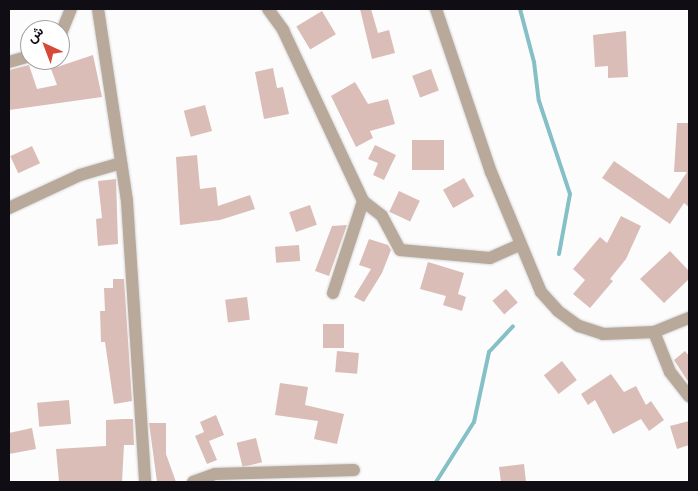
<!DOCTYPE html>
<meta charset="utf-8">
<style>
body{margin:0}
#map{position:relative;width:698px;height:491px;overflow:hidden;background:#fcfcfc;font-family:"Fira Sans Condensed",Vazirmatn,sans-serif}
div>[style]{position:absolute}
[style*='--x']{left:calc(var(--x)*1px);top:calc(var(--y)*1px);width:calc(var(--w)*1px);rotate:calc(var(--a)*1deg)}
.stream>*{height:4px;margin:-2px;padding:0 2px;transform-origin:2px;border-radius:2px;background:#85c0c7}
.building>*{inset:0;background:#dabdb7;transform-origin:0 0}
.roads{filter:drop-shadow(0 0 1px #d6d6d7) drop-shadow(0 0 1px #d6d6d7)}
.minor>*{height:12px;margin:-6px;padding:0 6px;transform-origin:6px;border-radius:6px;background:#b8a99a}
span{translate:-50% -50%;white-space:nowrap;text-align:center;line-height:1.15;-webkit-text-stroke:4px #fff;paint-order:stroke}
.frame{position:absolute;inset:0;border:10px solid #110d14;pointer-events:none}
.north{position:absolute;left:20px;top:20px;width:50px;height:50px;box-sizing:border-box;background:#fff;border:1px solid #a09ea1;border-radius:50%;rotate:317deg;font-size:14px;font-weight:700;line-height:20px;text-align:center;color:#110d14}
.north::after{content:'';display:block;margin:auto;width:18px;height:22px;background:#d64938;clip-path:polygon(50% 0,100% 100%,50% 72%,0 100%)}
</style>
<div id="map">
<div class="stream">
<i style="--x:520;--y:9;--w:55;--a:75.2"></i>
<i style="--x:534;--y:62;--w:39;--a:83"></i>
<i style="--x:539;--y:101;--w:98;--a:71.6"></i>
<i style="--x:570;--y:194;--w:61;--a:100.4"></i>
<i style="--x:436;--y:482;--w:71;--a:-57.7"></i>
<i style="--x:474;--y:422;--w:72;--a:-77.9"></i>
<i style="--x:489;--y:352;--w:35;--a:-47"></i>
</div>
<div class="building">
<i style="clip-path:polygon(360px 9px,371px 9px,378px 33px,389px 30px,395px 53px,372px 59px)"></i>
<i style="left:322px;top:11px;width:27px;height:30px;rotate:59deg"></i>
<i style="clip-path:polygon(626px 31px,628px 77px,608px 78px,608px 66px,595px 67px,593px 35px)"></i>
<i style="clip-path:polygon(93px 55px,102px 97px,9px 110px,9px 70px,29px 65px,37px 89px,57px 85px,51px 69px)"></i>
<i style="clip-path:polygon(273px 68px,277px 88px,283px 87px,289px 114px,264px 119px,255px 72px)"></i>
<i style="left:431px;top:69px;width:23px;height:20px;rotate:70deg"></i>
<i style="clip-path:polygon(355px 82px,368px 104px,388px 99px,395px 124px,370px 131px,373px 138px,356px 147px,331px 96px)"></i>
<i style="left:205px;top:105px;width:27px;height:22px;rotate:75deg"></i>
<i style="clip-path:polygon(677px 123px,689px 123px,689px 207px,684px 203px,670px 224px,602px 178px,614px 161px,669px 199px,687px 172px,674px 172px)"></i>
<i style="left:412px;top:140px;width:32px;height:30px"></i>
<i style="clip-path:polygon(375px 145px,396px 155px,384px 180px,373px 175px,378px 163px,368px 159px)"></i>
<i style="left:32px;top:146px;width:19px;height:24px;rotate:65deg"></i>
<i style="clip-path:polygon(197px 155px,200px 189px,216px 187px,218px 206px,250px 195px,255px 209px,220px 220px,180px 225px,176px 157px)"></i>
<i style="left:464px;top:178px;width:21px;height:24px;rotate:61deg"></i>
<i style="clip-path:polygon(116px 179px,118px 244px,98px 246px,96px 219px,102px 218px,98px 181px)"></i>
<i style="left:399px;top:191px;width:23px;height:23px;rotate:25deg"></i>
<i style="left:310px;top:205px;width:21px;height:22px;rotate:71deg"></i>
<i style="clip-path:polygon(621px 216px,641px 226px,626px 259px,610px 279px,613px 281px,590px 308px,573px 294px,585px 280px,573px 269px,600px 237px,607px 243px)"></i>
<i style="clip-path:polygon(347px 225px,329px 276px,315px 271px,332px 226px)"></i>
<i style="clip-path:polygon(369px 239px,388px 245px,391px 250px,382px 273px,364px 302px,354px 297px,371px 269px,359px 265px)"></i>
<i style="left:299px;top:245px;width:16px;height:24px;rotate:86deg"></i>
<i style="clip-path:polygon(670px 251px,689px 271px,689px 279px,664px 303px,640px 279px)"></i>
<i style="clip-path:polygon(428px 262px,464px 273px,458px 294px,466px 297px,462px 311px,443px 305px,446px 296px,420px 289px)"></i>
<i style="clip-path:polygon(113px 279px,124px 279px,132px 401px,114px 404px,105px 342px,101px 342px,100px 311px,105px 311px,104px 288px,113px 288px)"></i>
<i style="left:506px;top:289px;width:18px;height:18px;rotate:49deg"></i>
<i style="left:247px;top:297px;width:23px;height:22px;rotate:83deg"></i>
<i style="left:323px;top:324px;width:21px;height:24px"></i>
<i style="left:337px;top:351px;width:22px;height:21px;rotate:5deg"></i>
<i style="clip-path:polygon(685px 351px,689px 356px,689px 383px,674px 360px)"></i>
<i style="left:562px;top:361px;width:24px;height:23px;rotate:52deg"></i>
<i style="clip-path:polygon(611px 374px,624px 392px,636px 386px,646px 405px,651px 401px,664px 420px,649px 431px,641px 419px,613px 434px,595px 400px,588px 405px,581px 394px)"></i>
<i style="clip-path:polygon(280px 383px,308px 387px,305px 405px,344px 414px,337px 444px,314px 439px,318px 421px,275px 415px)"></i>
<i style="left:69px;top:400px;width:24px;height:32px;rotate:85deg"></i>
<i style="clip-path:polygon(216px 415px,224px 435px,209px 441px,217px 460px,207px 464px,195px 436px,204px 432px,200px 422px)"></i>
<i style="clip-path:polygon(123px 419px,133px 419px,134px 445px,124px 445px,122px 482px,59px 482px,56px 449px,106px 446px,106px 420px)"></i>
<i style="clip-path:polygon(689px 421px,689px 445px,677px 449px,670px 426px)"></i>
<i style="clip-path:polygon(149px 423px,166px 423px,166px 454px,176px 482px,157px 482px)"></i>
<i style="clip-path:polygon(32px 428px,36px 449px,9px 454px,9px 433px)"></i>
<i style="left:256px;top:438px;width:25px;height:20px;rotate:76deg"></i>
<i style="clip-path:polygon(524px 464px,526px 482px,501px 482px,499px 467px)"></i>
</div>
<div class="roads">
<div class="minor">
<i style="--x:98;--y:9;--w:194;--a:81.4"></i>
<i style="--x:127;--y:201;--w:282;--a:86.3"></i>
<i style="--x:268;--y:9;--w:26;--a:54"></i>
<i style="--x:283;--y:30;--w:189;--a:64.9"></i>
<i style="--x:363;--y:201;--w:24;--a:38"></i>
<i style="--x:382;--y:216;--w:38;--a:62"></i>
<i style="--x:400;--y:250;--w:90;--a:5.1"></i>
<i style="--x:490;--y:258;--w:32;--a:-24"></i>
<i style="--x:436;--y:9;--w:172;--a:71.4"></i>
<i style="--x:491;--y:172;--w:130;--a:67.4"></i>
<i style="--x:541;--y:292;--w:25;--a:48"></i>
<i style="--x:558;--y:311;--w:26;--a:36"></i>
<i style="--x:579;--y:326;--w:25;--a:18"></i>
<i style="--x:603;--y:334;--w:51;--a:-2.2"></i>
<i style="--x:654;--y:332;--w:38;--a:-22"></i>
<i style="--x:60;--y:36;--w:29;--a:-68"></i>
<i style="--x:9;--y:62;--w:22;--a:-16"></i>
<i style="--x:9;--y:208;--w:78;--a:-24.9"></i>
<i style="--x:80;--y:175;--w:43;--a:-16.3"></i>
<i style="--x:333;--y:293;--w:97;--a:-71.9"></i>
<i style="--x:654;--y:332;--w:43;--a:68.2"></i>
<i style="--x:670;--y:372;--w:31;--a:52"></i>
<i style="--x:193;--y:482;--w:23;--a:-20"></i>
<i style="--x:215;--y:474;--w:139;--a:-1.6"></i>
</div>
</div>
<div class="frame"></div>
<div class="north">ش</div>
</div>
